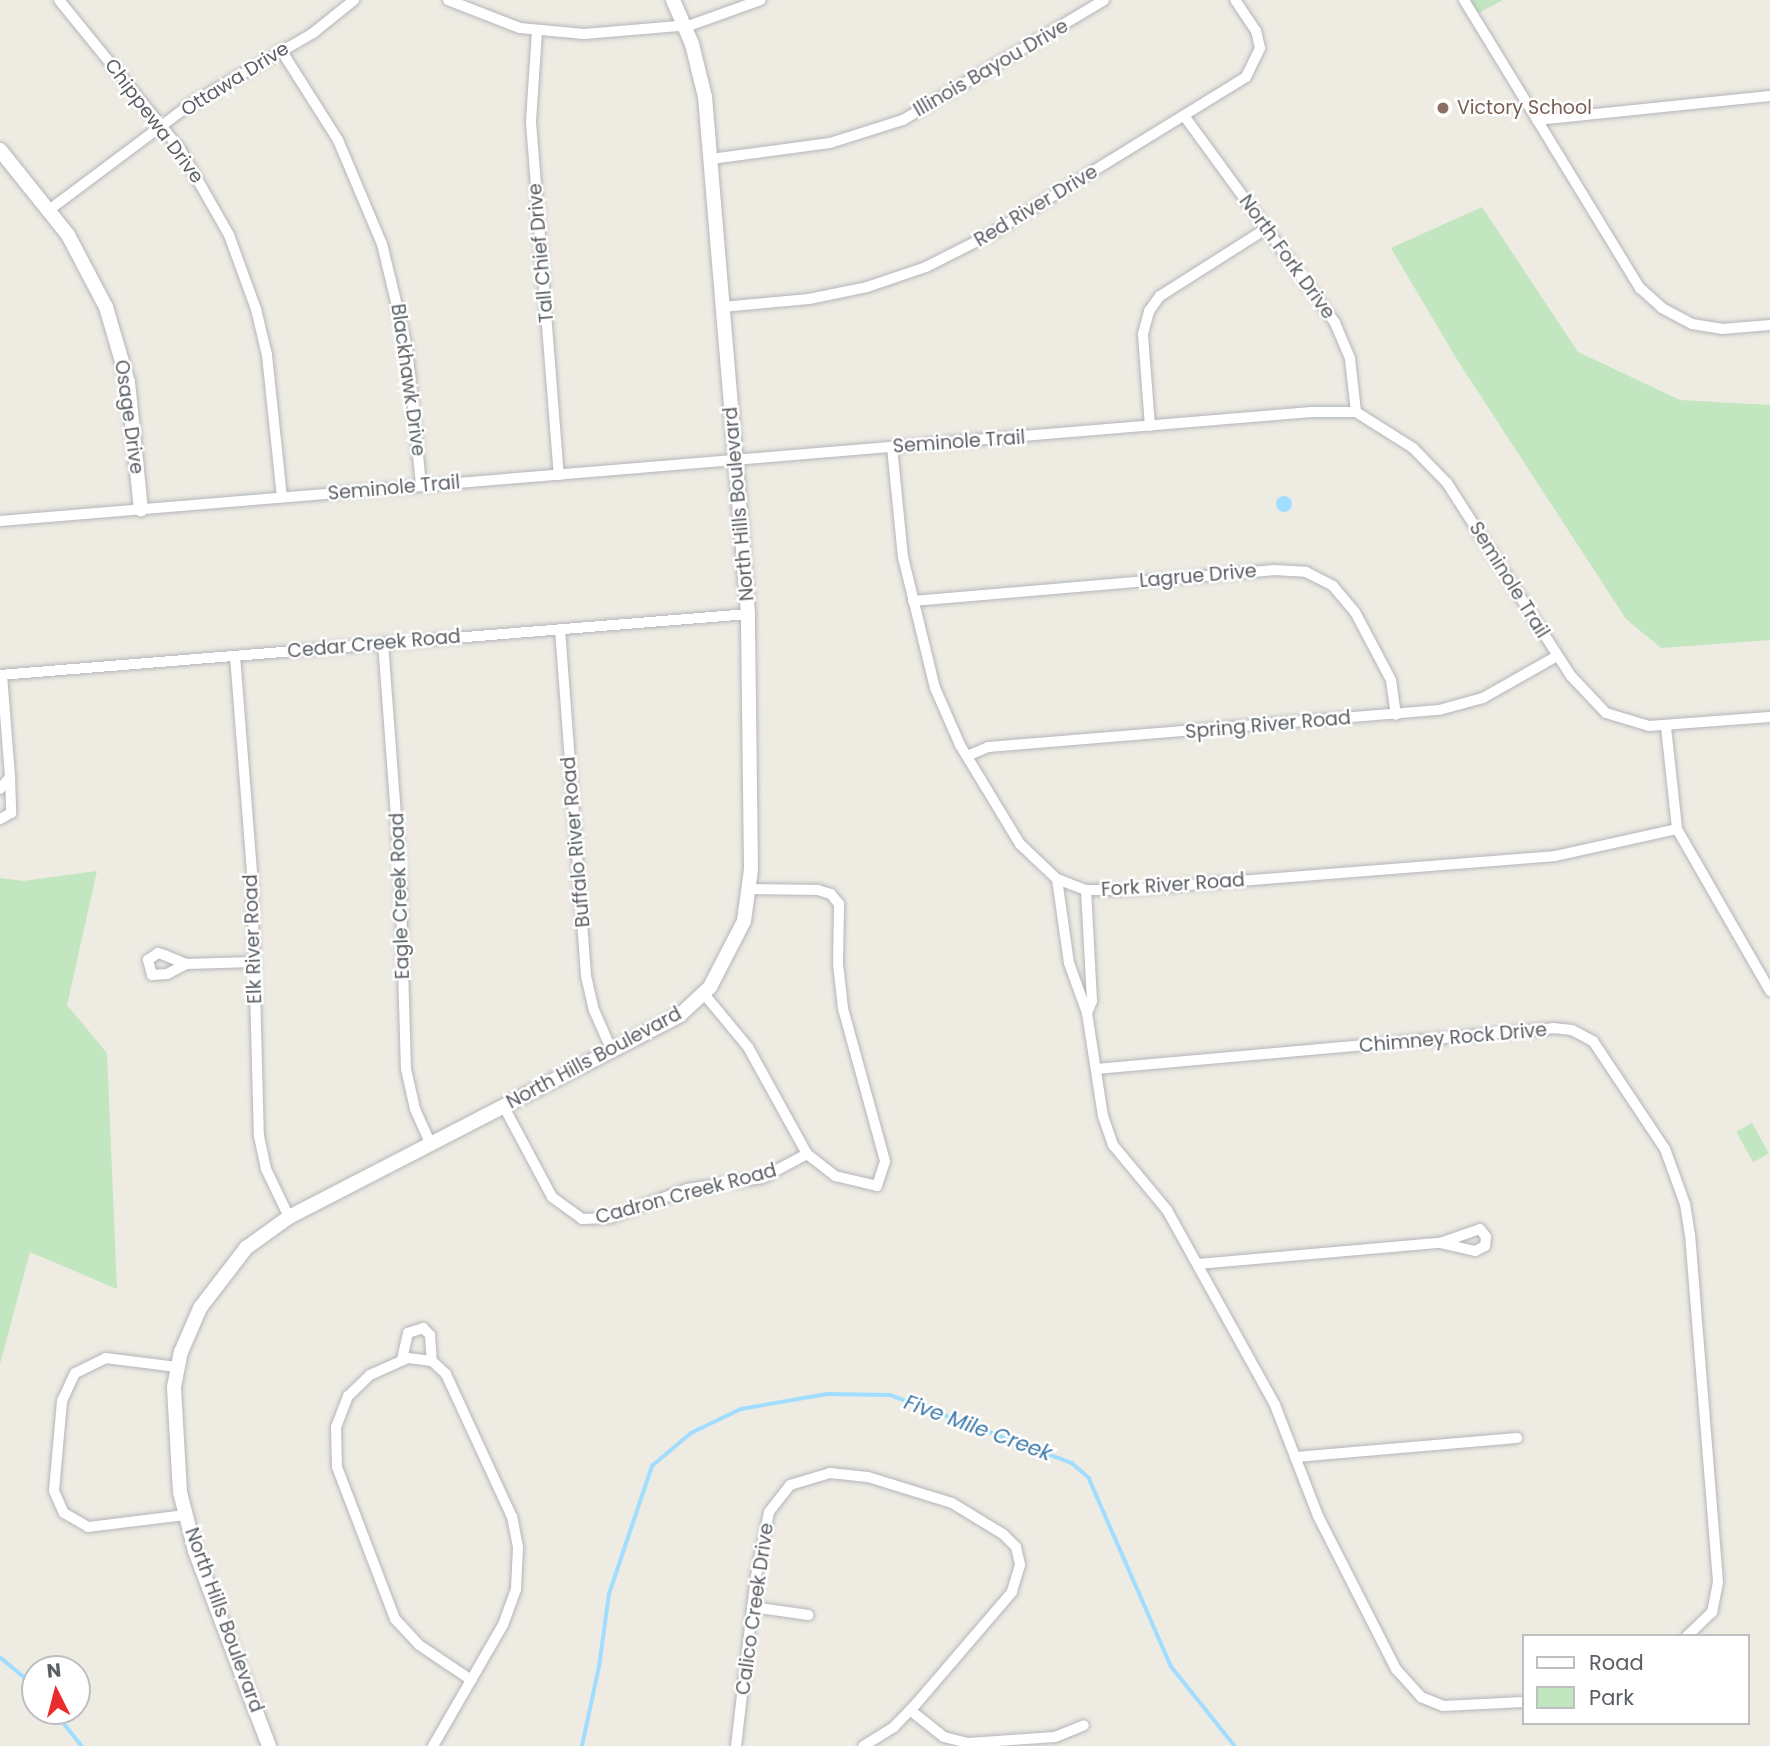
<!DOCTYPE html>
<style>
body{margin:0}
#map{position:relative;width:1770px;height:1746px;overflow:hidden;background:#eeebe3;font-family:Poppins,sans-serif}
div>[style]{position:absolute}
[style*='--x']{left:calc(var(--x)*1px);top:calc(var(--y)*1px);width:calc(var(--w)*1px);rotate:calc(var(--a)*1deg)}
.green>*{inset:0;background:#c2e6bf;transform-origin:0 0}
.water>*{inset:0;background:#a1ddff}
.round{border-radius:50%}
.stream>*{height:3.5px;margin:-1.75px;padding:0 1.75px;transform-origin:1.75px;border-radius:1.75px;background:#a1ddff}
.roads{filter:drop-shadow(0 0 2px #b3b6ba) drop-shadow(0 0 2px #b3b6ba)}
.street>*{height:10px;margin:-5px;padding:0 5px;transform-origin:5px;border-radius:5px;background:#fff}
.secondary>*{height:14px;margin:-7px;padding:0 7px;transform-origin:7px;border-radius:7px;background:#fff}
.dots>*{width:19px;height:19px;translate:-50% -50%;box-sizing:border-box;border:4px solid #fff;border-radius:50%}
span{translate:-50% -50%;white-space:nowrap;text-align:center;line-height:1.15;-webkit-text-stroke:5px #fff;paint-order:stroke}
.street-label{font-size:19px;color:#5b5f64}
.education-label{font-size:19px;color:#785e54}
.left{translate:0 -50%;text-align:left}
.water-label{font-size:21px;color:#3c79a9;font-style:italic}
.legend{position:absolute;left:1522px;top:1634px;width:228px;height:91px;box-sizing:border-box;background:#fff;border:2px solid #bdbfc1;margin:0;padding:9px 12px;list-style:none;font-size:21px;color:#5b5f64}
.legend li{display:flex;align-items:center;gap:14px;height:35px}
.legend b{width:35px;border:2px solid #bdbfc1}
.north{position:absolute;left:21px;top:1655px;width:70px;height:70px;box-sizing:border-box;background:#fff;border:2px solid #bdbfc1;border-radius:50%;rotate:354deg;font-size:19px;font-weight:700;line-height:28px;text-align:center;color:#5b5f64}
.north::after{content:'';display:block;margin:auto;width:24px;height:32px;background:#ea2d2c;clip-path:polygon(50% 0,100% 100%,50% 72%,0 100%)}
</style>
<div id="map">
<div class="green">
<i style="clip-path:polygon(1464px 0,1503px 0,1473px 16px)"></i>
<i style="clip-path:polygon(1482px 207px,1578px 352px,1680px 400px,1770px 405px,1770px 640px,1661px 648px,1626px 619px,1456px 358px,1391px 248px)"></i>
<i style="clip-path:polygon(97px 871px,67px 1005px,107px 1053px,117px 1289px,30px 1252px,0 1364px,0 878px,23px 881px)"></i>
<i style="left:1752px;top:1123px;width:35px;height:18px;rotate:61deg"></i>
</div>
<div class="water">
<i class="round" style="left:1276px;top:496px;width:16px;height:16px"></i>
</div>
<div class="stream">
<i style="--x:0;--y:1657;--w:45;--a:39.6"></i>
<i style="--x:54;--y:1711;--w:45;--a:51.3"></i>
<i style="--x:582;--y:1746;--w:81;--a:-77.9"></i>
<i style="--x:599;--y:1667;--w:74;--a:-82.2"></i>
<i style="--x:609;--y:1594;--w:135;--a:-71.4"></i>
<i style="--x:652;--y:1466;--w:51;--a:-40.2"></i>
<i style="--x:691;--y:1433;--w:55;--a:-25.6"></i>
<i style="--x:741;--y:1409;--w:87;--a:-9.9"></i>
<i style="--x:827;--y:1394;--w:63;--a:0.9"></i>
<i style="--x:890;--y:1395;--w:194;--a:20.5"></i>
<i style="--x:1072;--y:1463;--w:23;--a:41"></i>
<i style="--x:1089;--y:1478;--w:205;--a:66.4"></i>
<i style="--x:1171;--y:1666;--w:102;--a:51.3"></i>
</div>
<div class="roads">
<div class="street">
<i style="--x:59;--y:0;--w:192;--a:50.9"></i>
<i style="--x:180;--y:149;--w:99;--a:60.3"></i>
<i style="--x:229;--y:235;--w:79;--a:70"></i>
<i style="--x:256;--y:309;--w:47;--a:76.6"></i>
<i style="--x:267;--y:355;--w:143;--a:84"></i>
<i style="--x:448;--y:0;--w:77;--a:21.3"></i>
<i style="--x:520;--y:28;--w:64;--a:5.4"></i>
<i style="--x:584;--y:34;--w:107;--a:-4.8"></i>
<i style="--x:691;--y:25;--w:74;--a:-19.7"></i>
<i style="--x:1464;--y:0;--w:338;--a:58.6"></i>
<i style="--x:1640;--y:288;--w:30;--a:42"></i>
<i style="--x:1662;--y:308;--w:34;--a:28"></i>
<i style="--x:1692;--y:324;--w:30;--a:9"></i>
<i style="--x:1722;--y:329;--w:48;--a:-4.8"></i>
<i style="--x:537;--y:31;--w:91;--a:93.8"></i>
<i style="--x:531;--y:122;--w:354;--a:85.5"></i>
<i style="--x:281;--y:50;--w:107;--a:57.7"></i>
<i style="--x:338;--y:140;--w:113;--a:67.1"></i>
<i style="--x:382;--y:244;--w:106;--a:76.4"></i>
<i style="--x:407;--y:347;--w:140;--a:84.2"></i>
<i style="--x:1185;--y:117;--w:255;--a:53.9"></i>
<i style="--x:1335;--y:323;--w:39;--a:67"></i>
<i style="--x:1350;--y:359;--w:53;--a:83.5"></i>
<i style="--x:1537;--y:120;--w:234;--a:-5.9"></i>
<i style="--x:711;--y:159;--w:120;--a:-7.7"></i>
<i style="--x:830;--y:143;--w:77;--a:-17.5"></i>
<i style="--x:903;--y:120;--w:234;--a:-30.8"></i>
<i style="--x:49;--y:210;--w:179;--a:-36.8"></i>
<i style="--x:192;--y:103;--w:140;--a:-30"></i>
<i style="--x:313;--y:33;--w:53;--a:-38.8"></i>
<i style="--x:722;--y:307;--w:87;--a:-5.3"></i>
<i style="--x:809;--y:299;--w:59;--a:-11.7"></i>
<i style="--x:867;--y:287;--w:62;--a:-18.7"></i>
<i style="--x:926;--y:267;--w:73;--a:-26.9"></i>
<i style="--x:991;--y:234;--w:299;--a:-31.6"></i>
<i style="--x:1246;--y:77;--w:32;--a:-64"></i>
<i style="--x:1260;--y:48;--w:17;--a:-103"></i>
<i style="--x:1256;--y:31;--w:37;--a:-124"></i>
<i style="--x:1150;--y:426;--w:92;--a:-94.4"></i>
<i style="--x:1143;--y:334;--w:24;--a:-75"></i>
<i style="--x:1149;--y:311;--w:19;--a:-54"></i>
<i style="--x:1160;--y:296;--w:127;--a:-32.4"></i>
<i style="--x:892;--y:447;--w:111;--a:84.3"></i>
<i style="--x:903;--y:557;--w:135;--a:76.3"></i>
<i style="--x:935;--y:688;--w:62;--a:66.3"></i>
<i style="--x:960;--y:745;--w:116;--a:58.8"></i>
<i style="--x:1020;--y:844;--w:51;--a:43.4"></i>
<i style="--x:1057;--y:879;--w:31;--a:21"></i>
<i style="--x:1086;--y:890;--w:38;--a:0"></i>
<i style="--x:1124;--y:890;--w:432;--a:-4.5"></i>
<i style="--x:1555;--y:856;--w:125;--a:-12.5"></i>
<i style="--x:0;--y:521;--w:1316;--a:-4.75"></i>
<i style="--x:1311;--y:412;--w:45;--a:0"></i>
<i style="--x:1356;--y:412;--w:67;--a:32.3"></i>
<i style="--x:1413;--y:448;--w:49;--a:45.8"></i>
<i style="--x:1447;--y:483;--w:229;--a:57.3"></i>
<i style="--x:1571;--y:676;--w:51;--a:46.6"></i>
<i style="--x:1606;--y:713;--w:45;--a:16.8"></i>
<i style="--x:1649;--y:726;--w:121;--a:-4.3"></i>
<i style="--x:913;--y:601;--w:361;--a:-4.9"></i>
<i style="--x:1273;--y:570;--w:33;--a:3"></i>
<i style="--x:1306;--y:572;--w:30;--a:27"></i>
<i style="--x:1333;--y:586;--w:34;--a:50"></i>
<i style="--x:1355;--y:612;--w:77;--a:62.1"></i>
<i style="--x:1391;--y:680;--w:35;--a:82"></i>
<i style="--x:560;--y:629;--w:348;--a:85.7"></i>
<i style="--x:586;--y:976;--w:35;--a:77"></i>
<i style="--x:594;--y:1010;--w:45;--a:66.3"></i>
<i style="--x:383;--y:643;--w:225;--a:85.7"></i>
<i style="--x:400;--y:867;--w:202;--a:88.3"></i>
<i style="--x:406;--y:1069;--w:41;--a:77.3"></i>
<i style="--x:415;--y:1109;--w:39;--a:66"></i>
<i style="--x:235;--y:656;--w:219;--a:85.5"></i>
<i style="--x:252;--y:874;--w:262;--a:88.5"></i>
<i style="--x:259;--y:1136;--w:34;--a:78"></i>
<i style="--x:266;--y:1169;--w:53;--a:64.4"></i>
<i style="--x:0;--y:675;--w:750;--a:-4.66"></i>
<i style="--x:2;--y:675;--w:102;--a:85.5"></i>
<i style="--x:1666;--y:727;--w:103;--a:83.8"></i>
<i style="--x:1677;--y:829;--w:187;--a:60.1"></i>
<i style="--x:967;--y:756;--w:23;--a:-23"></i>
<i style="--x:988;--y:747;--w:453;--a:-4.7"></i>
<i style="--x:1439;--y:710;--w:46;--a:-15.3"></i>
<i style="--x:1483;--y:698;--w:85;--a:-29.6"></i>
<i style="--x:0;--y:789;--w:16;--a:-50"></i>
<i style="--x:10;--y:777;--w:36;--a:88"></i>
<i style="--x:11;--y:813;--w:13;--a:151"></i>
<i style="--x:1057;--y:879;--w:85;--a:81.9"></i>
<i style="--x:1069;--y:963;--w:53;--a:70.2"></i>
<i style="--x:1087;--y:1013;--w:104;--a:81.2"></i>
<i style="--x:1103;--y:1116;--w:31;--a:71"></i>
<i style="--x:1113;--y:1145;--w:85;--a:50.3"></i>
<i style="--x:1167;--y:1210;--w:223;--a:61"></i>
<i style="--x:1275;--y:1405;--w:119;--a:68.8"></i>
<i style="--x:1318;--y:1516;--w:172;--a:63"></i>
<i style="--x:1396;--y:1669;--w:38;--a:48"></i>
<i style="--x:1421;--y:1697;--w:24;--a:22"></i>
<i style="--x:1443;--y:1706;--w:80;--a:-2.9"></i>
<i style="--x:1086;--y:890;--w:111;--a:86.9"></i>
<i style="--x:1092;--y:1001;--w:13;--a:113"></i>
<i style="--x:158;--y:953;--w:6;--a:18"></i>
<i style="--x:164;--y:955;--w:24;--a:22"></i>
<i style="--x:186;--y:964;--w:21;--a:152"></i>
<i style="--x:167;--y:974;--w:15;--a:176"></i>
<i style="--x:152;--y:975;--w:16;--a:-105"></i>
<i style="--x:148;--y:960;--w:12;--a:-35"></i>
<i style="--x:186;--y:964;--w:68;--a:-1.7"></i>
<i style="--x:704;--y:994;--w:69;--a:50.3"></i>
<i style="--x:748;--y:1047;--w:122;--a:61.1"></i>
<i style="--x:1096;--y:1069;--w:459;--a:-5.1"></i>
<i style="--x:1553;--y:1028;--w:19;--a:6"></i>
<i style="--x:1572;--y:1030;--w:24;--a:28"></i>
<i style="--x:1593;--y:1041;--w:130;--a:56.3"></i>
<i style="--x:1665;--y:1149;--w:59;--a:70"></i>
<i style="--x:1685;--y:1204;--w:30;--a:81"></i>
<i style="--x:1690;--y:1234;--w:349;--a:85.4"></i>
<i style="--x:1718;--y:1582;--w:31;--a:101"></i>
<i style="--x:1712;--y:1612;--w:35;--a:136"></i>
<i style="--x:504;--y:1107;--w:102;--a:61.9"></i>
<i style="--x:552;--y:1197;--w:37;--a:36"></i>
<i style="--x:582;--y:1219;--w:27;--a:-2"></i>
<i style="--x:609;--y:1218;--w:83;--a:-20.4"></i>
<i style="--x:687;--y:1189;--w:76;--a:-8.3"></i>
<i style="--x:762;--y:1178;--w:51;--a:-28.1"></i>
<i style="--x:807;--y:1154;--w:36;--a:38"></i>
<i style="--x:835;--y:1176;--w:43;--a:13.4"></i>
<i style="--x:877;--y:1186;--w:26;--a:-72"></i>
<i style="--x:885;--y:1161;--w:159;--a:-105.4"></i>
<i style="--x:843;--y:1008;--w:44;--a:-96.5"></i>
<i style="--x:838;--y:964;--w:60;--a:-89"></i>
<i style="--x:839;--y:904;--w:13;--a:-129"></i>
<i style="--x:831;--y:894;--w:14;--a:-163"></i>
<i style="--x:818;--y:890;--w:68;--a:-179.2"></i>
<i style="--x:1198;--y:1264;--w:243;--a:-5"></i>
<i style="--x:1440;--y:1243;--w:42;--a:-19.3"></i>
<i style="--x:1480;--y:1229;--w:10;--a:53"></i>
<i style="--x:1486;--y:1237;--w:9;--a:96"></i>
<i style="--x:1485;--y:1246;--w:11;--a:153"></i>
<i style="--x:1475;--y:1251;--w:36;--a:-167"></i>
<i style="--x:402;--y:1359;--w:27;--a:-77"></i>
<i style="--x:408;--y:1333;--w:16;--a:-18"></i>
<i style="--x:423;--y:1328;--w:10;--a:45"></i>
<i style="--x:430;--y:1335;--w:26;--a:86"></i>
<i style="--x:177;--y:1367;--w:72;--a:-172.8"></i>
<i style="--x:106;--y:1358;--w:34;--a:154"></i>
<i style="--x:75;--y:1373;--w:31;--a:115"></i>
<i style="--x:62;--y:1401;--w:90;--a:95.1"></i>
<i style="--x:54;--y:1491;--w:24;--a:66"></i>
<i style="--x:64;--y:1513;--w:28;--a:30"></i>
<i style="--x:88;--y:1527;--w:99;--a:-7"></i>
<i style="--x:1295;--y:1457;--w:223;--a:-4.9"></i>
<i style="--x:752;--y:1607;--w:57;--a:8.1"></i>
<i style="--x:910;--y:1710;--w:43;--a:38.5"></i>
<i style="--x:944;--y:1737;--w:25;--a:14"></i>
<i style="--x:968;--y:1743;--w:87;--a:-3.9"></i>
<i style="--x:1055;--y:1737;--w:31;--a:-22"></i>
<i style="--x:433;--y:1746;--w:140;--a:-60"></i>
<i style="--x:503;--y:1625;--w:38;--a:-70"></i>
<i style="--x:516;--y:1589;--w:42;--a:-87.3"></i>
<i style="--x:518;--y:1547;--w:31;--a:-101"></i>
<i style="--x:512;--y:1517;--w:157;--a:-114.8"></i>
<i style="--x:446;--y:1374;--w:19;--a:-137"></i>
<i style="--x:432;--y:1361;--w:24;--a:-173"></i>
<i style="--x:408;--y:1358;--w:42;--a:155.9"></i>
<i style="--x:370;--y:1375;--w:30;--a:136"></i>
<i style="--x:348;--y:1396;--w:33;--a:111"></i>
<i style="--x:336;--y:1427;--w:40;--a:88.6"></i>
<i style="--x:337;--y:1467;--w:163;--a:69.1"></i>
<i style="--x:395;--y:1619;--w:35;--a:47"></i>
<i style="--x:419;--y:1645;--w:63;--a:33.9"></i>
<i style="--x:736;--y:1746;--w:171;--a:-83.3"></i>
<i style="--x:756;--y:1576;--w:65;--a:-78.5"></i>
<i style="--x:769;--y:1512;--w:34;--a:-52"></i>
<i style="--x:790;--y:1485;--w:42;--a:-16.7"></i>
<i style="--x:830;--y:1473;--w:38;--a:6"></i>
<i style="--x:868;--y:1477;--w:88;--a:17.2"></i>
<i style="--x:952;--y:1503;--w:60;--a:31.3"></i>
<i style="--x:1003;--y:1534;--w:18;--a:45"></i>
<i style="--x:1016;--y:1547;--w:18;--a:77"></i>
<i style="--x:1020;--y:1565;--w:28;--a:107"></i>
<i style="--x:1012;--y:1592;--w:148;--a:130.6"></i>
<i style="--x:916;--y:1704;--w:32;--a:134"></i>
<i style="--x:894;--y:1727;--w:36;--a:148"></i>
</div>
<div class="secondary">
<i style="--x:0;--y:150;--w:109;--a:51.3"></i>
<i style="--x:68;--y:235;--w:81;--a:62.2"></i>
<i style="--x:106;--y:307;--w:78;--a:73.7"></i>
<i style="--x:128;--y:382;--w:128;--a:84.2"></i>
<i style="--x:269;--y:1746;--w:209;--a:-110.8"></i>
<i style="--x:195;--y:1551;--w:61;--a:-104.3"></i>
<i style="--x:180;--y:1492;--w:105;--a:-93.3"></i>
<i style="--x:174;--y:1387;--w:36;--a:-79"></i>
<i style="--x:181;--y:1352;--w:48;--a:-66.6"></i>
<i style="--x:200;--y:1308;--w:76;--a:-52.5"></i>
<i style="--x:246;--y:1248;--w:53;--a:-35.8"></i>
<i style="--x:289;--y:1217;--w:440;--a:-27.3"></i>
<i style="--x:680;--y:1015;--w:41;--a:-43"></i>
<i style="--x:710;--y:987;--w:74;--a:-62.7"></i>
<i style="--x:744;--y:921;--w:52;--a:-82.3"></i>
<i style="--x:751;--y:869;--w:255;--a:-90.7"></i>
<i style="--x:748;--y:614;--w:89;--a:-94.5"></i>
<i style="--x:741;--y:525;--w:430;--a:-94.8"></i>
<i style="--x:705;--y:97;--w:55;--a:-103.8"></i>
<i style="--x:692;--y:44;--w:48;--a:-113.4"></i>
</div>
</div>
<div class="dots">
<i style="left:1443px;top:108px;background:#8d6e63"></i>
</div>
<div class="street-label">
<span style="left:991px;top:68px;rotate:-30deg">Illinois Bayou Drive</span>
<span style="left:235px;top:79px;rotate:-32deg">Ottawa Drive</span>
<span style="left:154px;top:121px;rotate:53deg">Chippewa Drive</span>
<span style="left:1036px;top:206px;rotate:-31deg">Red River Drive</span>
<span style="left:541px;top:253px;rotate:-95deg">Tall Chief Drive</span>
<span style="left:1287px;top:257px;rotate:54deg">North Fork Drive</span>
<span style="left:408px;top:380px;rotate:82deg">Blackhawk Drive</span>
<span style="left:129px;top:417px;rotate:82deg">Osage Drive</span>
<span style="left:959px;top:442px;rotate:-4deg">Seminole Trail</span>
<span style="left:394px;top:488px;rotate:-5deg">Seminole Trail</span>
<span style="left:739px;top:504px;rotate:-95deg">North Hills Boulevard</span>
<span style="left:1198px;top:576px;rotate:-5deg">Lagrue Drive</span>
<span style="left:1509px;top:580px;rotate:58deg">Seminole Trail</span>
<span style="left:374px;top:644px;rotate:-5deg">Cedar Creek Road</span>
<span style="left:1268px;top:725px;rotate:-5deg">Spring River Road</span>
<span style="left:576px;top:842px;rotate:-95deg">Buffalo River Road</span>
<span style="left:1173px;top:885px;rotate:-4deg">Fork River Road</span>
<span style="left:400px;top:896px;rotate:-92deg">Eagle Creek Road</span>
<span style="left:253px;top:939px;rotate:-92deg">Elk River Road</span>
<span style="left:1453px;top:1038px;rotate:-5deg">Chimney Rock Drive</span>
<span style="left:594px;top:1058px;rotate:-28deg">North Hills Boulevard</span>
<span style="left:686px;top:1194px;rotate:-15deg">Cadron Creek Road</span>
<span style="left:755px;top:1609px;rotate:-82deg">Calico Creek Drive</span>
<span style="left:224px;top:1620px;rotate:70deg">North Hills Boulevard</span>
</div>
<div class="education-label">
<span class="left" style="left:1457px;top:108px">Victory School</span>
</div>
<div class="water-label">
<span style="left:978px;top:1428px;rotate:20deg">Five Mile Creek</span>
</div>
<ul class="legend">
<li><b style="height:9px;background:#fff"></b>Road</li>
<li><b style="height:19px;background:#c2e6bf"></b>Park</li>
</ul>
<div class="north">N</div>
</div>
